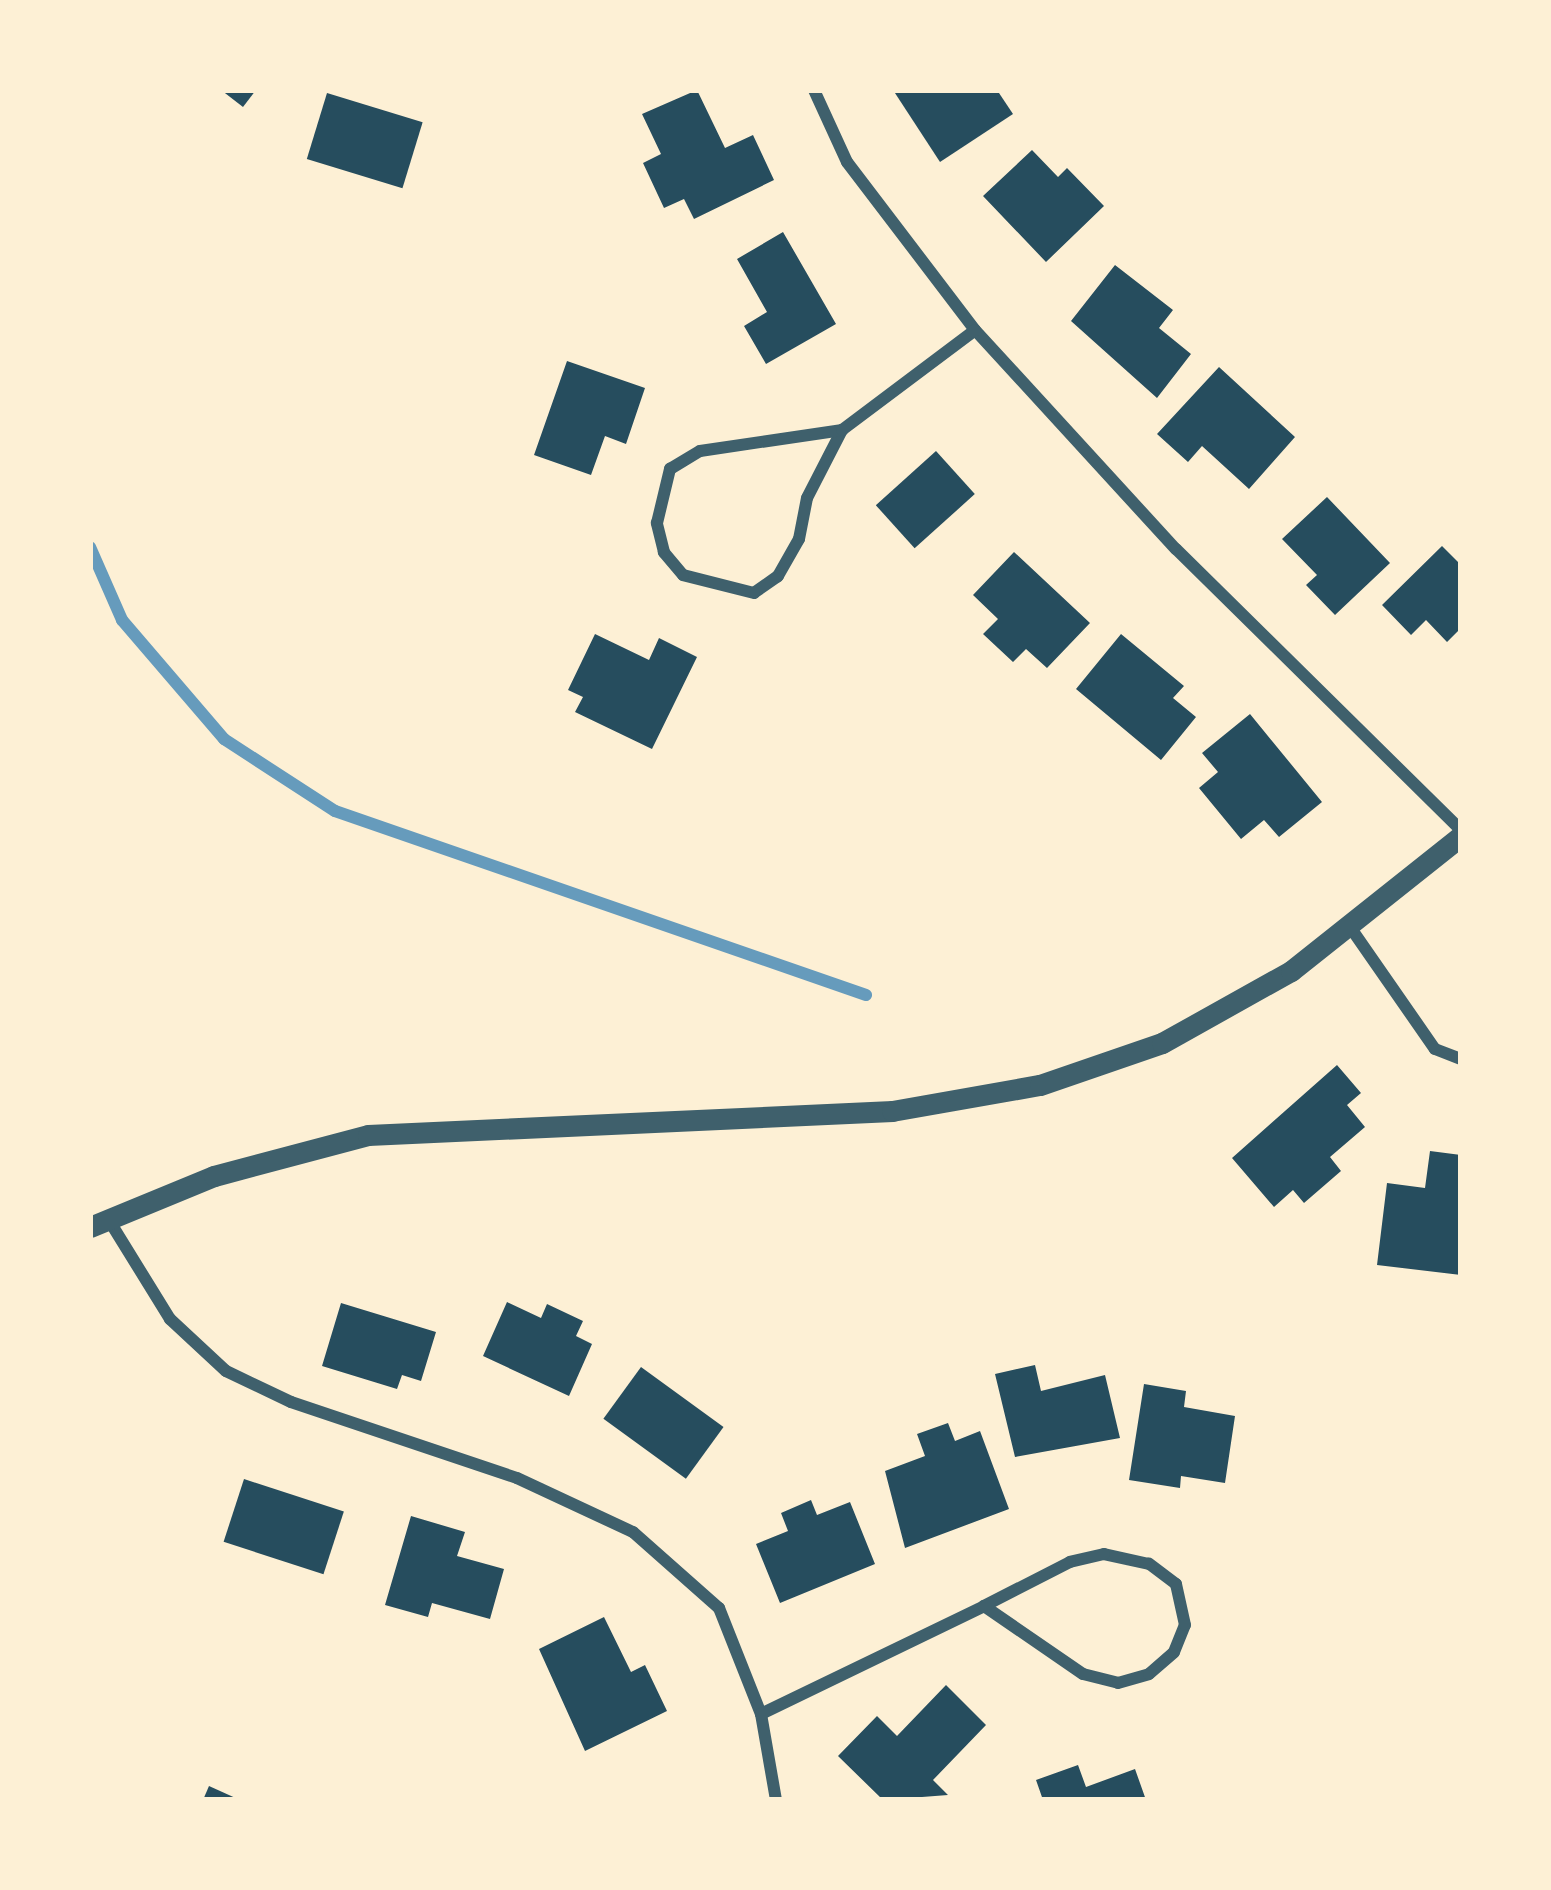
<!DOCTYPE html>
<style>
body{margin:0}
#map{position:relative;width:1551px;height:1890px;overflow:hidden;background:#fdf0d5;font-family:Roboto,sans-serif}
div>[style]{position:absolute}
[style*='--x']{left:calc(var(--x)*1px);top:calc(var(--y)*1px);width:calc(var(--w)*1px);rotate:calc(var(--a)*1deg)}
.stream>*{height:12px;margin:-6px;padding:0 6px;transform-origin:6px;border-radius:6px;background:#669bbc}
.building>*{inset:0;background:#264d5e;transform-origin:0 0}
.minor>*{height:12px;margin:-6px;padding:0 6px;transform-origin:6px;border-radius:6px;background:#3f606c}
.tertiary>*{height:21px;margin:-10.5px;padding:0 10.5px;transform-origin:10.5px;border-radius:10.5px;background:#3f606c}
span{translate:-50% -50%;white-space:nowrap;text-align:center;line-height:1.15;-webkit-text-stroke:10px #fdf0d5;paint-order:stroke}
.frame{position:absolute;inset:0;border:93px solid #fdf0d5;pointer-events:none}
</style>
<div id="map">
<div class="stream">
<i style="--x:90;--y:547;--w:80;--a:66.3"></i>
<i style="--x:122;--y:620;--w:157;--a:49.4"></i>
<i style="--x:224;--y:739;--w:132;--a:33"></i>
<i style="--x:335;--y:811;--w:562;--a:19.11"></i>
</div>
<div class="building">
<i style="clip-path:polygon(221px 90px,256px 90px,243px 107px)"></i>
<i style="clip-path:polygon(697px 90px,725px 148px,753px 135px,774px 180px,694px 219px,684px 199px,664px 208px,643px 163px,661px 154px,642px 114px)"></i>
<i style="clip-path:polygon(893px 90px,997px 90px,1013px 114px,940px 162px)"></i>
<i style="left:327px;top:93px;width:100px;height:69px;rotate:17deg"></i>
<i style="clip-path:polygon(1032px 150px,1058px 177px,1067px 168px,1104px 206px,1046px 262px,983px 196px)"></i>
<i style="clip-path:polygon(783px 232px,836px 324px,766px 364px,744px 326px,767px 312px,737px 259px)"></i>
<i style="clip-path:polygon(1115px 265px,1173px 310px,1159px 328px,1191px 354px,1157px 398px,1071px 321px)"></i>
<i style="clip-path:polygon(567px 361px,645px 388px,626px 444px,605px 436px,591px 475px,534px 455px)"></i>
<i style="clip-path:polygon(1219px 367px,1295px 437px,1249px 489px,1202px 446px,1188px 462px,1157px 434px)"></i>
<i style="left:936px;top:451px;width:58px;height:81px;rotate:48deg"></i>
<i style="clip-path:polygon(1327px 497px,1390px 563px,1335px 615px,1306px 585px,1317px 575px,1282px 539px)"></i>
<i style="clip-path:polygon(1442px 546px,1461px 565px,1461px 628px,1447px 642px,1426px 620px,1411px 635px,1382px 605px)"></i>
<i style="clip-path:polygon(1014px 552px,1090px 623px,1047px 668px,1026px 649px,1013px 662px,983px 634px,998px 619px,973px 595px)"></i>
<i style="clip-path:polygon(595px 634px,649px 660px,659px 638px,697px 657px,652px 749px,575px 712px,583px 697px,568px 690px)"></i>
<i style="clip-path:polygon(1121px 634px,1184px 686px,1173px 698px,1196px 717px,1161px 760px,1076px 689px)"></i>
<i style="clip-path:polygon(1250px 714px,1322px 802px,1279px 837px,1264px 820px,1241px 839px,1199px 788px,1218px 772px,1202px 753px)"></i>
<i style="clip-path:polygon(1337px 1065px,1361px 1093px,1347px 1105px,1365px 1127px,1330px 1157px,1341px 1171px,1304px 1203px,1293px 1190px,1274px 1207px,1232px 1158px)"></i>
<i style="clip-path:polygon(1430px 1151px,1461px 1155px,1461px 1275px,1377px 1265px,1387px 1183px,1425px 1188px)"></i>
<i style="clip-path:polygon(507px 1302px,541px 1318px,547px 1304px,583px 1321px,576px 1336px,592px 1344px,569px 1396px,483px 1356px)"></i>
<i style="clip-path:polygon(341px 1303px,436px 1332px,421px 1381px,402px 1375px,397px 1389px,322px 1366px)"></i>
<i style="clip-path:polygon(1035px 1365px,1041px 1391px,1105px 1375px,1120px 1438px,1015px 1457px,995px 1374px)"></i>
<i style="left:641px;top:1367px;width:102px;height:64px;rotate:36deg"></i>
<i style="clip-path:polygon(1144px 1384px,1186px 1391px,1184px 1407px,1235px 1416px,1225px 1483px,1181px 1476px,1180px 1488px,1129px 1480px)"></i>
<i style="clip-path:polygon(948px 1423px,955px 1441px,980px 1431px,1009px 1509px,905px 1548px,885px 1471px,925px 1456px,917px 1434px)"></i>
<i style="left:244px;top:1479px;width:105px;height:66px;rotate:18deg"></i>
<i style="clip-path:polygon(811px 1500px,817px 1515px,850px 1502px,875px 1564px,780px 1603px,756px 1544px,788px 1531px,781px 1513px)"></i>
<i style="clip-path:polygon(411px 1516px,465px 1532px,457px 1556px,504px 1569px,490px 1619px,432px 1603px,428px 1617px,385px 1605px)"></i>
<i style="clip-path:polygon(604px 1617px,631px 1672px,645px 1665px,667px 1711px,585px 1751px,539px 1649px)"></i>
<i style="clip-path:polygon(946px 1685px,986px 1725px,933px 1780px,948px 1795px,883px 1800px,838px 1756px,877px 1716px,897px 1736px)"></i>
<i style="clip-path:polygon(1078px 1765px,1086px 1787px,1135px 1769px,1146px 1800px,1043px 1800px,1036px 1780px)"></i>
<i style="clip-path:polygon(209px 1786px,240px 1800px,203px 1800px)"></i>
</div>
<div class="minor">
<i style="--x:814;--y:90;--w:79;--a:65.4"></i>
<i style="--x:847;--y:162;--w:211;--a:52.7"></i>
<i style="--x:975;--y:330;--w:297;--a:47.5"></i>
<i style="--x:1176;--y:549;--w:400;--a:44.6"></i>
<i style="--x:842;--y:430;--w:76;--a:117.2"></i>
<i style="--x:807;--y:498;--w:42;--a:101"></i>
<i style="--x:799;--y:539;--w:43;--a:119.6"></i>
<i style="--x:778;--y:576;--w:29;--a:145"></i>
<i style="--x:754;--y:593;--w:73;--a:-165.8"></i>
<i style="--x:683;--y:575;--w:30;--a:-130"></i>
<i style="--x:664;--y:552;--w:30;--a:-104"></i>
<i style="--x:657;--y:523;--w:56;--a:-76.5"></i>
<i style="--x:670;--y:469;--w:35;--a:-31"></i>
<i style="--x:700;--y:451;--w:144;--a:-8.4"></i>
<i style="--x:842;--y:430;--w:166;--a:-36.9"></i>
<i style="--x:1348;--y:924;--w:152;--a:55.2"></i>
<i style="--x:1435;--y:1049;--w:28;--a:21"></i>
<i style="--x:107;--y:1217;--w:120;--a:58.3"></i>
<i style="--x:170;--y:1319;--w:76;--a:42.9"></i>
<i style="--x:226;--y:1371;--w:72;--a:25.5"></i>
<i style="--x:291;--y:1402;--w:238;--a:18.6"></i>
<i style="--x:517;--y:1478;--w:128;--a:25"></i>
<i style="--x:633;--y:1532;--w:115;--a:41.5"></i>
<i style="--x:719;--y:1608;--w:114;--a:68.4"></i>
<i style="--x:761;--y:1714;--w:87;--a:80.1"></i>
<i style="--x:761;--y:1714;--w:248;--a:-25.8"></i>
<i style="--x:984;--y:1606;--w:120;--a:34.5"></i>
<i style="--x:1083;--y:1674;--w:36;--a:14"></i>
<i style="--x:1118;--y:1683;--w:32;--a:-16"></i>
<i style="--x:1149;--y:1674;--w:33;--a:-41"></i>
<i style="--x:1174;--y:1652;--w:29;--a:-68"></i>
<i style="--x:1185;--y:1625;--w:42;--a:-102.4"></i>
<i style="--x:1176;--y:1584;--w:34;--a:-143"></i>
<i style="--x:1149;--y:1564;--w:46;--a:-167.5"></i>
<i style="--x:1104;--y:1554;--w:35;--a:167"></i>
<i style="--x:1070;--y:1562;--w:97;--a:152.9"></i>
</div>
<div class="tertiary">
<i style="--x:90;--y:1227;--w:134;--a:-22.4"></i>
<i style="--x:214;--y:1176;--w:159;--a:-14.9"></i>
<i style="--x:368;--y:1135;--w:525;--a:-2.62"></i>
<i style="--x:892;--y:1111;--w:150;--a:-10"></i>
<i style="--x:1040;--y:1085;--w:129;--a:-19"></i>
<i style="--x:1162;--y:1043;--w:148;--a:-29.2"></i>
<i style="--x:1291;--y:971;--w:217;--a:-38.5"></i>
</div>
<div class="frame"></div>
</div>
